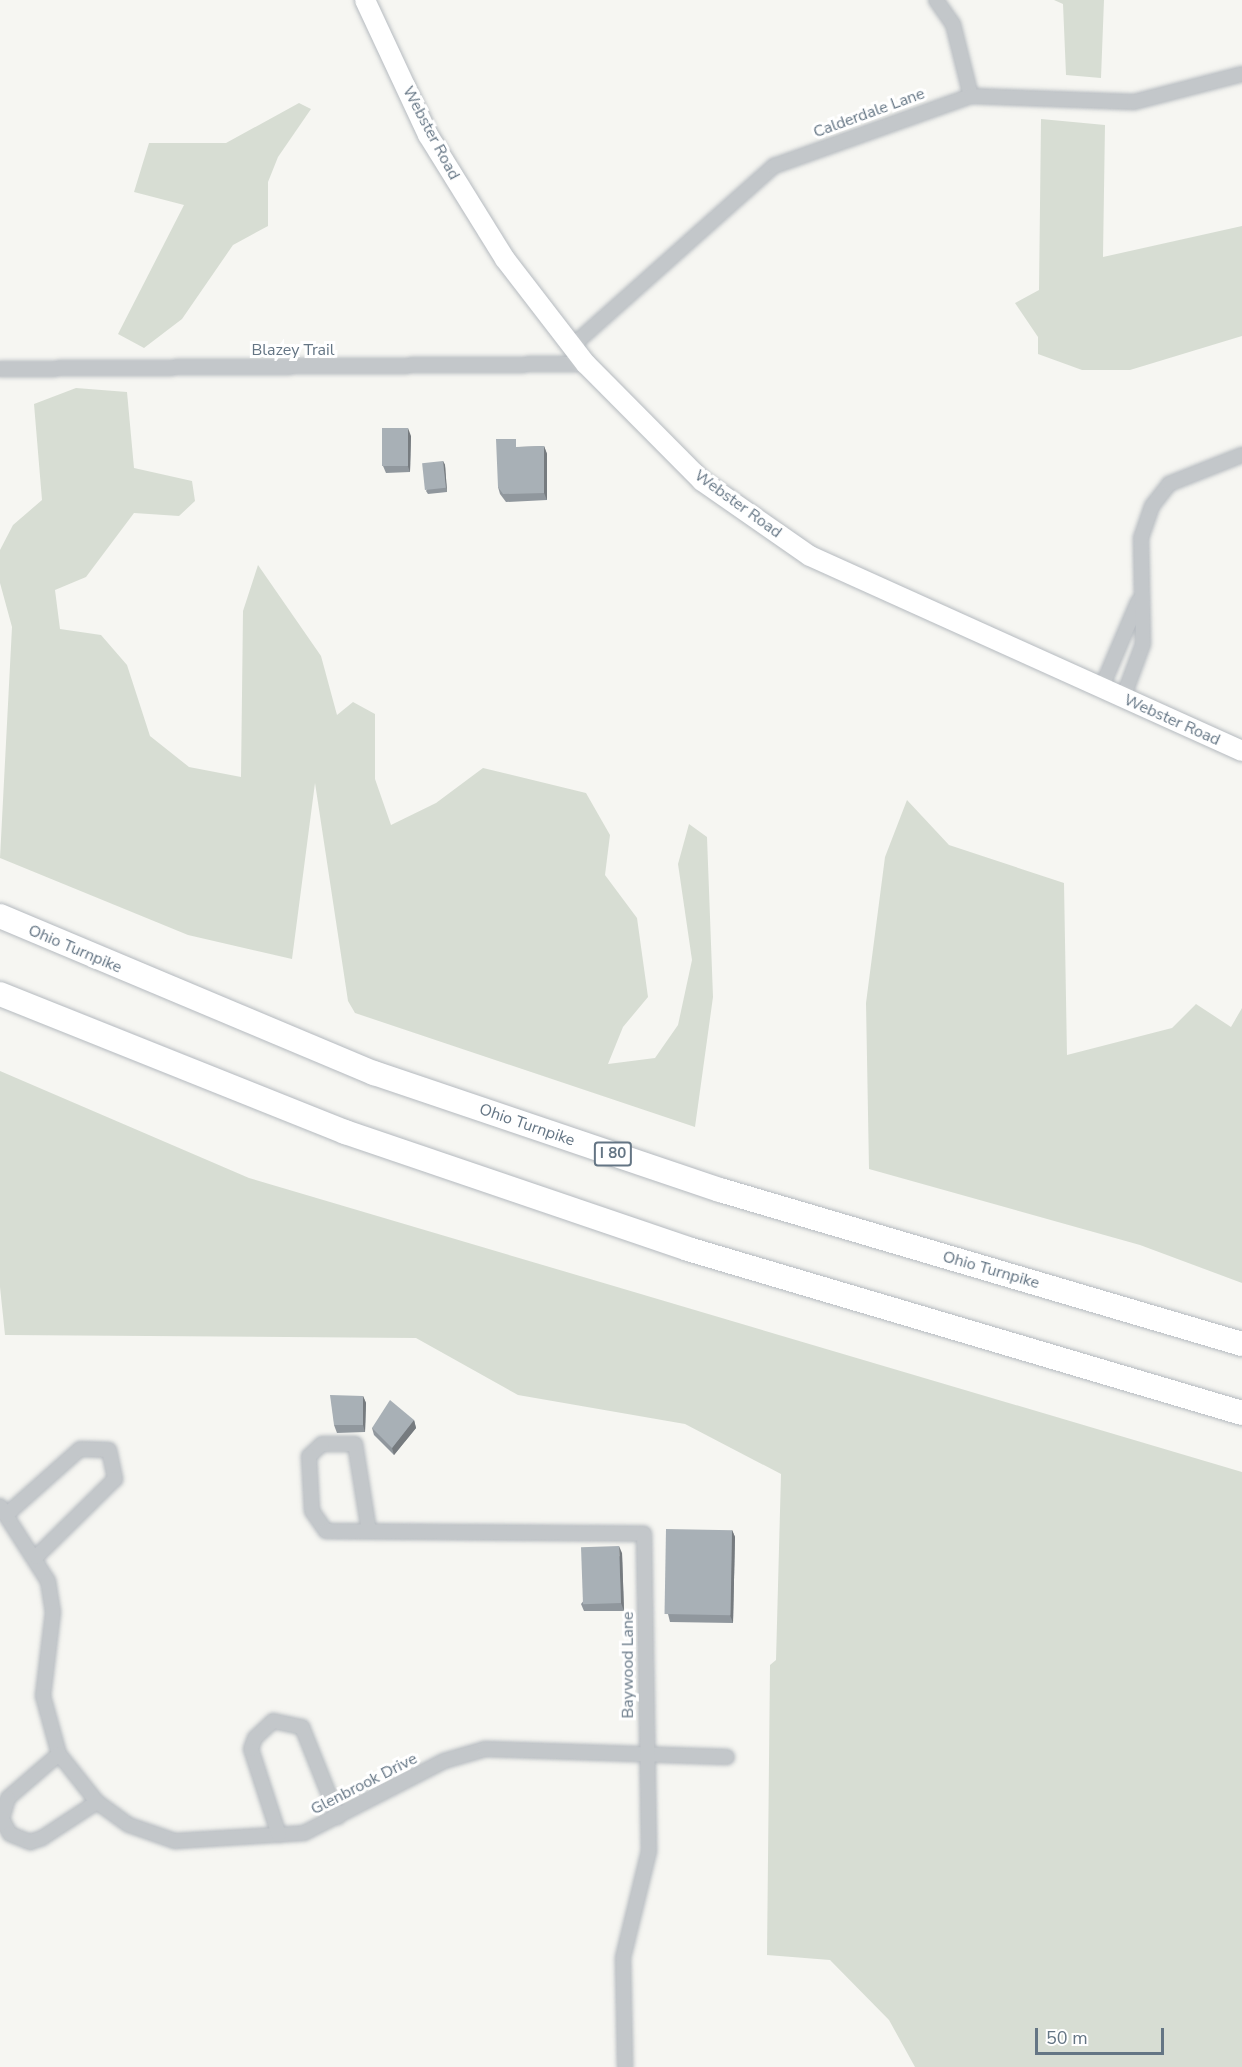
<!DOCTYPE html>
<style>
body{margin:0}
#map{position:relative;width:1242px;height:2067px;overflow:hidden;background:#f6f6f2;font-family:"Nunito Sans",sans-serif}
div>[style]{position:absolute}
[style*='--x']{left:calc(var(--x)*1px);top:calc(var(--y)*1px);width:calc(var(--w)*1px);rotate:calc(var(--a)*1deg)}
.green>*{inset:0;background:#d7ddd3}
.roads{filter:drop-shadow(0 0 2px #b5babf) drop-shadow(0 0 2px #b5babf)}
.street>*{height:14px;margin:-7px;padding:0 7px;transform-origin:7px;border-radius:7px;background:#c3c7ca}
.secondary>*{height:20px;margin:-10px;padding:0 10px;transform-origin:10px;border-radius:10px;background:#fff}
.highway>*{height:24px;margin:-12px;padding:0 12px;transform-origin:12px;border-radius:12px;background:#fff}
.wall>*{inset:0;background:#90979d}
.shaded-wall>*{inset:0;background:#767b7f}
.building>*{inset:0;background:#a8b0b6;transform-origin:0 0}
span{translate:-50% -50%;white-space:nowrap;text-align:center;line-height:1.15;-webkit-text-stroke:6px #fff;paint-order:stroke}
.shield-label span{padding:2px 4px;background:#fff;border:2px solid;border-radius:4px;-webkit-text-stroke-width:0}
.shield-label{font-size:15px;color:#647584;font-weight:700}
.street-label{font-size:16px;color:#647584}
.scale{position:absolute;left:1035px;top:2028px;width:129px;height:27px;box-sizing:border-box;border:3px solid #647584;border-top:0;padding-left:8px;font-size:18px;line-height:21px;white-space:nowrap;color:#647584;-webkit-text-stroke:4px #fff;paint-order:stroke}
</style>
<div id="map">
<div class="green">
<i style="clip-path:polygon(1054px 0,1104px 0,1101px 78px,1066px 75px,1063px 4px)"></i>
<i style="clip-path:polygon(299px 103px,311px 109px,278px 157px,268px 182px,268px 226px,233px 245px,182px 319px,144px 348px,118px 334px,184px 205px,134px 192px,149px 143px,226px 143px)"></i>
<i style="clip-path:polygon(1041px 119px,1105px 125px,1103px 257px,1242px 226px,1242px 336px,1130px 370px,1082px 370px,1038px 354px,1038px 337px,1015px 303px,1039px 290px)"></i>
<i style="clip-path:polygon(76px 388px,127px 392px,134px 468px,192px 481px,195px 501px,179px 516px,134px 513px,86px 577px,55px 590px,60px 629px,101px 635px,127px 665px,150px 736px,189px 767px,241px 777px,243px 611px,258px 565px,321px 656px,337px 715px,353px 702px,375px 714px,375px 779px,391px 825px,436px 803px,483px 768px,586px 793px,610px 835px,605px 875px,637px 918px,648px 997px,623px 1027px,608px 1064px,655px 1058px,678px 1025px,692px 960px,678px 864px,689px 824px,707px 837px,713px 997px,695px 1127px,355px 1013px,348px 1001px,315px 783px,292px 959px,188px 935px,0 858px,12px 627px,0 583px,0 550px,13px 525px,42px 500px,34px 404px)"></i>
<i style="clip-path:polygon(907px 800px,949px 845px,1064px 883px,1067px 1055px,1172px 1028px,1196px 1004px,1231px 1027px,1242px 1008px,1242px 1283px,1140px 1245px,869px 1169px,866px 1003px,885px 857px)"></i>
<i style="clip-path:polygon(0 1071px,249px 1178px,1242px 1472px,1242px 2067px,915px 2067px,889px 2020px,830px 1960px,767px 1955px,770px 1665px,776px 1660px,781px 1474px,685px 1424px,518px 1395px,416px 1338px,5px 1335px,0 1287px)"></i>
</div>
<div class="roads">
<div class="street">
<i style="--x:936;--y:0;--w:29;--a:55"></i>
<i style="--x:953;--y:24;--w:74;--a:76"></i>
<i style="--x:572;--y:346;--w:271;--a:-41.7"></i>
<i style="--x:774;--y:166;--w:209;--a:-19.6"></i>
<i style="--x:971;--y:96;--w:163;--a:2.1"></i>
<i style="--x:1134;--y:102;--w:112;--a:-14.5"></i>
<i style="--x:0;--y:369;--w:586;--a:-0.49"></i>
<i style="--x:1101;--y:689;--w:95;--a:-67"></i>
<i style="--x:1123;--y:698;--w:58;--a:-69.7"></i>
<i style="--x:1143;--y:644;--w:106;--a:-91.1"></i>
<i style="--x:1141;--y:538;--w:34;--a:-71"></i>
<i style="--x:1152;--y:506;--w:28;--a:-52"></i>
<i style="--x:1169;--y:484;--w:79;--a:-21.7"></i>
<i style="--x:0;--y:1506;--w:89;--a:57.4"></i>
<i style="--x:48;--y:1581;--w:31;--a:81"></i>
<i style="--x:53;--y:1612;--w:85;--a:96.8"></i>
<i style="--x:43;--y:1696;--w:60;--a:74.6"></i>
<i style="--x:59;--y:1754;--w:61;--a:51.6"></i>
<i style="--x:97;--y:1802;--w:39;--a:36"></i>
<i style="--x:129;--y:1825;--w:49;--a:19.2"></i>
<i style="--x:175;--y:1841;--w:129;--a:-3.5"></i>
<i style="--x:304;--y:1833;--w:157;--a:-27.2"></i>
<i style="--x:444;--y:1761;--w:43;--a:-16.3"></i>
<i style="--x:485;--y:1749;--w:242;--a:1.9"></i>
<i style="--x:6;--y:1515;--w:99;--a:-41.7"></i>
<i style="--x:80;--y:1449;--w:29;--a:2"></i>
<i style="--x:109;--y:1450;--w:30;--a:78"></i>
<i style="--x:115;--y:1479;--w:111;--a:135.4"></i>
<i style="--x:369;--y:1531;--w:88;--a:-99.1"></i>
<i style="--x:355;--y:1444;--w:33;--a:180"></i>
<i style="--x:322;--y:1444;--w:18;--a:137"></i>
<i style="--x:309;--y:1456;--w:55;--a:86.9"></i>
<i style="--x:312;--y:1511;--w:24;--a:55"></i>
<i style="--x:326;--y:1531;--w:318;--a:0.5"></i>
<i style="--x:644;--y:1534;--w:317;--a:89.1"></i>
<i style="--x:649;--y:1851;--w:110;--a:103.7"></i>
<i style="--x:623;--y:1958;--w:109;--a:88.9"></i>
<i style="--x:59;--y:1754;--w:67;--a:139.2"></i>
<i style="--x:8;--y:1798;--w:22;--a:106"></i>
<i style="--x:2;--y:1819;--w:17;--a:62"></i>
<i style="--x:10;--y:1834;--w:22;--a:22"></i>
<i style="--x:30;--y:1842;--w:13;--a:-18"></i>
<i style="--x:42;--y:1838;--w:66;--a:-33.2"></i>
<i style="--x:279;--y:1835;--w:90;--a:-108"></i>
<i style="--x:251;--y:1749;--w:12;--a:-70"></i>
<i style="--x:255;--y:1738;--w:25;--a:-43"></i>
<i style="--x:273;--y:1721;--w:30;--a:12"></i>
<i style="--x:302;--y:1727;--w:97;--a:68.2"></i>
</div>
<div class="secondary">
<i style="--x:365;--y:0;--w:149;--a:65"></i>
<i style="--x:428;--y:135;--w:146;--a:58.2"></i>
<i style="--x:505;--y:259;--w:133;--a:52.4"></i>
<i style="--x:586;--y:364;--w:165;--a:45.2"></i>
<i style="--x:702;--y:481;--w:131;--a:34.8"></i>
<i style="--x:810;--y:556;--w:474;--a:24.3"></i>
</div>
<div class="highway">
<i style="--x:0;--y:916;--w:406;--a:22.8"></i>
<i style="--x:374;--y:1073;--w:365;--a:18.7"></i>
<i style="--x:720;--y:1190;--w:544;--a:16.44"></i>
<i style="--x:0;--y:994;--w:372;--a:21.8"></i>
<i style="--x:345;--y:1132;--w:362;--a:18.8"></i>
<i style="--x:688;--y:1249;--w:578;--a:16.49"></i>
</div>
</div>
<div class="wall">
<i style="clip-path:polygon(411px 436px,410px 472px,386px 473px,383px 466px)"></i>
<i style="clip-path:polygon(544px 446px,547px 454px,547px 500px,506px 502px,500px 494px,498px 487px,519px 447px)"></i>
<i style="clip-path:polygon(443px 461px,445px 465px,447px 492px,428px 494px,426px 491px)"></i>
<i style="clip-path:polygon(363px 1396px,366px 1403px,365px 1432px,337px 1433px,334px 1425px)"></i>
<i style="clip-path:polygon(414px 1420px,416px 1428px,394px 1455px,374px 1435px,372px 1428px)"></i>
<i style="clip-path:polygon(732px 1530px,735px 1537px,733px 1623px,670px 1622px,668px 1614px)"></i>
<i style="clip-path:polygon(622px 1553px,624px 1611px,584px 1611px,581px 1604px)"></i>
</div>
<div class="shaded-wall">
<i style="clip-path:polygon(408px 428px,411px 436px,410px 472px,407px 464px)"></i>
<i style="clip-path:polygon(544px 446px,547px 454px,547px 500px,544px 493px)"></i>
<i style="clip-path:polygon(443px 461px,445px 465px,447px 492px,446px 488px)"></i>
<i style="clip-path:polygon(363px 1396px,366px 1403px,365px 1432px,363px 1425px)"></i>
<i style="clip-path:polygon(414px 1420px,416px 1428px,394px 1455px,392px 1448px)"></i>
<i style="clip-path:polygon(732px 1530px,735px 1537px,733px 1623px,730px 1615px)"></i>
<i style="clip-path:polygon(619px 1546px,622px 1553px,624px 1611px,621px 1603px)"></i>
</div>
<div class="building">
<i style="left:382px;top:428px;width:26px;height:38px"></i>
<i style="clip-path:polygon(496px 439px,516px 439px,516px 447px,544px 446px,544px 493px,503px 494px,498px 487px)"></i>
<i style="left:443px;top:461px;width:27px;height:21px;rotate:84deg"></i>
<i style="clip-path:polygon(330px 1395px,363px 1396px,363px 1425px,334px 1425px)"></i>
<i style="clip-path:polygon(390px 1400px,414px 1420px,392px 1448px,372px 1428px)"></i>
<i style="left:666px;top:1529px;width:66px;height:85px;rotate:1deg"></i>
<i style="left:619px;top:1546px;width:57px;height:38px;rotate:88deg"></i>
</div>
<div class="shield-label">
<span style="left:613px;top:1154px">I 80</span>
</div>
<div class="street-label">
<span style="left:869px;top:113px;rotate:-20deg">Calderdale Lane</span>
<span style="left:431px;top:133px;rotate:62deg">Webster Road</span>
<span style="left:293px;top:350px">Blazey Trail</span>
<span style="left:738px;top:504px;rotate:36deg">Webster Road</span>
<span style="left:1172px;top:720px;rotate:24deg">Webster Road</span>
<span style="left:75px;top:949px;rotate:23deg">Ohio Turnpike</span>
<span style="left:527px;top:1125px;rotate:19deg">Ohio Turnpike</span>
<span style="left:991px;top:1270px;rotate:16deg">Ohio Turnpike</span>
<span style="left:628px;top:1665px;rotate:-90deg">Baywood Lane</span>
<span style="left:364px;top:1784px;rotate:-27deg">Glenbrook Drive</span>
</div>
<div class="scale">50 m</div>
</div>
